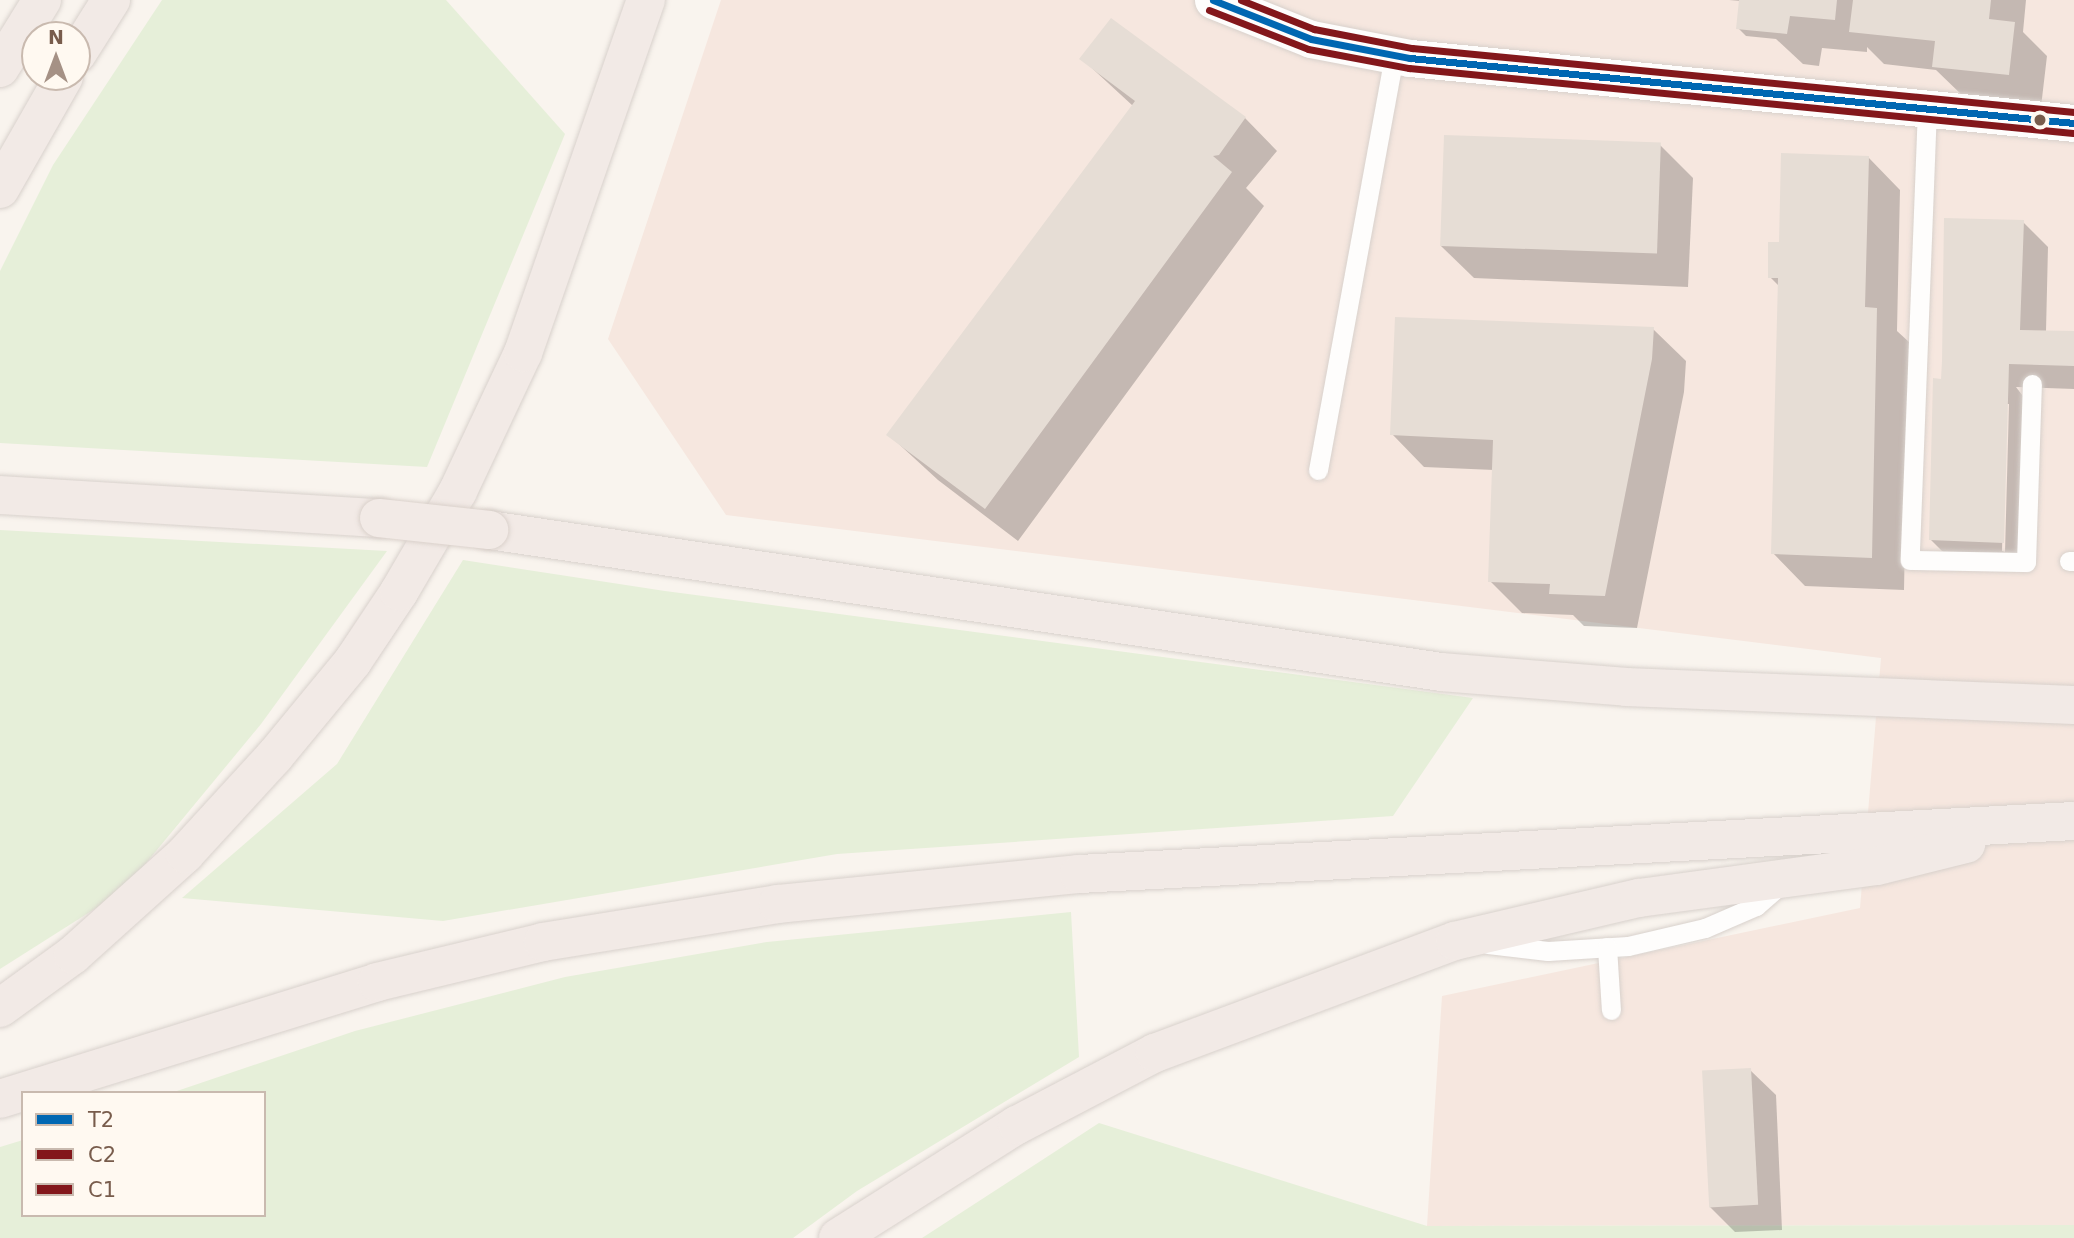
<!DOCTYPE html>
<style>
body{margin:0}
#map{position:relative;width:2074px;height:1238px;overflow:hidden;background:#f9f4ee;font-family:"DejaVu Sans",sans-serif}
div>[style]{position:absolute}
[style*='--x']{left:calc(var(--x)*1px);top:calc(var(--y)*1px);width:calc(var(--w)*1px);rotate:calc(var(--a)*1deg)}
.commercial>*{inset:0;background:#f6e7df}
.green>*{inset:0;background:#e6efd9}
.shadow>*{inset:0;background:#0003}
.building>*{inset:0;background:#e6ddd5;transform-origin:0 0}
.roads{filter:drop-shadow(0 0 2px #d8d1cc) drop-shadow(0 0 2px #d8d1cc)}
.lane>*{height:19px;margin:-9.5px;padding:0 9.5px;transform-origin:9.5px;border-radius:9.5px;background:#fefdfc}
.street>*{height:37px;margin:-18.5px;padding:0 18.5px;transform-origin:18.5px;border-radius:18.5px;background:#fefdfc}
.highway>*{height:38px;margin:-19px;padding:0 19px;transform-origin:19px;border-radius:19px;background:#f2eae6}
.bridges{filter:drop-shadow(0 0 2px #dad1cb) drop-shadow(0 0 2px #dad1cb)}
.highway-bridge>*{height:38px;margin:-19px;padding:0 19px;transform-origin:19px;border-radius:19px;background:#f2eae6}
.bus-1>*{height:7px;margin:-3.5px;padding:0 3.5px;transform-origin:3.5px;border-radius:3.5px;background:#0067b2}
.bus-2>*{height:7px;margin:-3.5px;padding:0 3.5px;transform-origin:3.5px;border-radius:3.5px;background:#83171b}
.bus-3>*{height:7px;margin:-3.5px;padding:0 3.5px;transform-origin:3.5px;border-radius:3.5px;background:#83171b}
.dots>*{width:19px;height:19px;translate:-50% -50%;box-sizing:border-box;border:4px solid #fff9f1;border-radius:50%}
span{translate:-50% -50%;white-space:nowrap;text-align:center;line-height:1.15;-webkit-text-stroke:5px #fff9f1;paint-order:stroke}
.legend{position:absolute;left:21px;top:1091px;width:245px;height:126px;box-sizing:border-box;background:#fff9f1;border:2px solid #c9baaf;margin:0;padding:9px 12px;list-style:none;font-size:21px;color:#785c4c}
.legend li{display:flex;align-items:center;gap:14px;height:35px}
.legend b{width:35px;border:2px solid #c9baaf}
.north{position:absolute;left:21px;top:21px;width:70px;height:70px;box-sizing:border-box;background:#fff9f1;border:2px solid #c9baaf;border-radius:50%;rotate:0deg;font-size:19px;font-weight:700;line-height:28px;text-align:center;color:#785c4c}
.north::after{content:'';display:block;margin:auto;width:24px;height:32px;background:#a59185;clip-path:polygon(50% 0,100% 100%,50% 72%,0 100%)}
</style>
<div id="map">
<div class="commercial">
<i style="clip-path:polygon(721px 0,2074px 0,2074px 1225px,1427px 1226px,1442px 996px,1860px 908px,1881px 658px,726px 515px,608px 339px)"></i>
</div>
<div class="green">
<i style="clip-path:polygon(162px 0,446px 0,565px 134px,427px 467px,0 443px,0 271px,53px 165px)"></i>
<i style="clip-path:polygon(0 530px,387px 551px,261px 724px,123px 891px,0 969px)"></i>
<i style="clip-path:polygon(463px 560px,665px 591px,1473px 698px,1393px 816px,837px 854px,443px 921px,182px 898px,337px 764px)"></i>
<i style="clip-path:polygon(1071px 912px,1079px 1057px,857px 1191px,793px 1238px,0 1238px,0 1147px,23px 1140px,23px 1215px,264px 1215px,264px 1093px,171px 1093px,355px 1031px,565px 977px,767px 942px)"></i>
<i style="clip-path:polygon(1099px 1123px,1427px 1226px,2074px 1225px,2074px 1238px,922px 1238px)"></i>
</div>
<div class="shadow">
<i style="clip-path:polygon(1729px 0,2026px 0,2023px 32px,2047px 56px,2041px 107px,1966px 99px,1936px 70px,1884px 64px,1867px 47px,1867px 52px,1822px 48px,1819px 66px,1803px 64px,1776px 39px,1746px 36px,1738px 28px,1741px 1px)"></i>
<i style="clip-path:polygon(1082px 59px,1245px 118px,1277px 151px,1246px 188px,1264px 206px,1018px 541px,938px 480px,889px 435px,1133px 106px)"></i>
<i style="clip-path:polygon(1660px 145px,1693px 178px,1688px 287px,1474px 278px,1441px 246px)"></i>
<i style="clip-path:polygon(1868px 157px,1900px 190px,1897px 331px,1909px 342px,1904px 590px,1805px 586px,1773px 553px,1780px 287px,1770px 277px,1780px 244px)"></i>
<i style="clip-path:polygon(evenodd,1945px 219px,2023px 222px,2048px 247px,2046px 332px,2074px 333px,2074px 389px,2016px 387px,2032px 408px,2028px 567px,1956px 565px,1931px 540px,1944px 364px,1945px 219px,2006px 404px,2009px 404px,2005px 552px,2002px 551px,2006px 404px)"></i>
<i style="clip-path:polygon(1653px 329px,1686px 361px,1684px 392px,1637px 628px,1584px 626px,1573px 615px,1522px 613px,1490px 581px,1494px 470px,1424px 467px,1392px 434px)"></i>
<i style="clip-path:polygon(1750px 1070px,1776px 1095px,1782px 1230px,1735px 1232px,1710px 1207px)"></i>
</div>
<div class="building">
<i style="clip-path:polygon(1739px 0,1837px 0,1835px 20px,1790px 16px,1787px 34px,1736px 29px)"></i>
<i style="clip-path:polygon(1853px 0,1991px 0,1989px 19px,2015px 22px,2009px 75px,1932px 67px,1935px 41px,1849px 32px)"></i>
<i style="clip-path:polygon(1111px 18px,1246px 117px,1219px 155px,1213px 156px,1232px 172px,985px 509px,886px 435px,1135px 101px,1079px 59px)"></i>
<i style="left:1444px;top:135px;width:217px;height:111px;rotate:2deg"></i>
<i style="clip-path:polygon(1781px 153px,1869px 156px,1865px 307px,1877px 308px,1872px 558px,1771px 554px,1778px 278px,1768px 278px,1768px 242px,1779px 242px)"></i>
<i style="clip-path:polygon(1944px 218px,2024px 220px,2020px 330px,2074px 331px,2074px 366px,2009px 364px,2004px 543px,1929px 540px,1933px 378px,1941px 379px,1942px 361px)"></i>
<i style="clip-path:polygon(1395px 317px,1654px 327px,1652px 359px,1605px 596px,1549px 594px,1550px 584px,1488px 582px,1493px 440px,1390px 435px)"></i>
<i style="left:1751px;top:1068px;width:137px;height:49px;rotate:87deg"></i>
</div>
<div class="roads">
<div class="lane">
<i style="--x:1927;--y:108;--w:452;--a:92.2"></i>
<i style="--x:1910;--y:560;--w:116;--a:1"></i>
<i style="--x:2026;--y:562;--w:178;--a:-88.1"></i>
<i style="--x:1318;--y:470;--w:422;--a:-79.6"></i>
<i style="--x:2069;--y:561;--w:5;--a:0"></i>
<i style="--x:1488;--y:944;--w:60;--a:6.7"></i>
<i style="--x:1548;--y:951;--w:80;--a:-3.6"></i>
<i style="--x:1628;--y:946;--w:79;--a:-13.2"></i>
<i style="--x:1705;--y:928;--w:56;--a:-23.3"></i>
<i style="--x:1756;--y:906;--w:30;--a:-41"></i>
<i style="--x:1607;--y:947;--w:63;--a:86.4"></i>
</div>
<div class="street">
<i style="--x:1213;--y:0;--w:105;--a:21.7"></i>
<i style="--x:1311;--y:39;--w:101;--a:10.9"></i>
<i style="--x:1410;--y:58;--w:667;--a:5.59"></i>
</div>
<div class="highway">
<i style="--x:77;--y:54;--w:64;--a:-57.8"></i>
<i style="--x:0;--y:68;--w:80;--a:-58.3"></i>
<i style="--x:0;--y:189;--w:129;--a:-60.3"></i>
<i style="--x:0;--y:495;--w:380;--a:3.5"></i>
<i style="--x:489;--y:530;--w:963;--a:8.48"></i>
<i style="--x:1441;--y:672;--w:186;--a:4.6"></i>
<i style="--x:1626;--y:687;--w:448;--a:2.3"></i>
<i style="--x:0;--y:1008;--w:90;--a:-36"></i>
<i style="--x:73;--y:955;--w:151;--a:-42"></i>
<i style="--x:185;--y:854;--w:132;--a:-47.5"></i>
<i style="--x:274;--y:757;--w:124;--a:-50.5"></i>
<i style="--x:353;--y:661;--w:83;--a:-56.3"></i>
<i style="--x:399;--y:592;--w:117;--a:-59.7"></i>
<i style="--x:458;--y:491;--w:153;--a:-64.8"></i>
<i style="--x:523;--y:353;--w:374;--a:-70.8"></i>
<i style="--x:0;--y:1099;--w:395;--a:-17.2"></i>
<i style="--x:377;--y:982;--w:171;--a:-13.5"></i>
<i style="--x:543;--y:942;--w:238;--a:-9.2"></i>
<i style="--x:778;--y:904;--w:302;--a:-5.7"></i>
<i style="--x:1079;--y:874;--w:996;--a:-3.05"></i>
<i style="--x:838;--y:1238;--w:212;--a:-32.3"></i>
<i style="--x:1017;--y:1125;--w:156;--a:-27.6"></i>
<i style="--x:1155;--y:1053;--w:320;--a:-20.5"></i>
<i style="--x:1455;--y:941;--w:189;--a:-13.2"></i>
<i style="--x:1639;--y:898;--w:240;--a:-7.7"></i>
<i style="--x:1877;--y:866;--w:92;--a:-13.9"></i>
</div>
</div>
<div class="bridges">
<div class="highway-bridge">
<i style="--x:379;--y:518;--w:111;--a:6.2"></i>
</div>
</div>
<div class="bus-1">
<i style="--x:1213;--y:0;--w:105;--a:21.7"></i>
<i style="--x:1311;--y:39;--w:101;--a:10.9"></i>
<i style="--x:1410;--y:58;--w:667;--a:5.59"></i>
</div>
<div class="bus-2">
<i style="--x:1209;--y:10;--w:106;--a:21.5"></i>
<i style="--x:1308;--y:49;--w:103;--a:10.7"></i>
<i style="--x:1409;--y:68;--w:667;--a:5.59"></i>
</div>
<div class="bus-3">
<i style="--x:1241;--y:0;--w:79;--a:21.7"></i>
<i style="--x:1314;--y:29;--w:100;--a:11"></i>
<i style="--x:1412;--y:48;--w:665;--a:5.52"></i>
</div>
<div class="dots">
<i style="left:2040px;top:120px;background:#785c4c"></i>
</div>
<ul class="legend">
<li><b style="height:9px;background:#0067b2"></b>T2</li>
<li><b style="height:9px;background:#83171b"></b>C2</li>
<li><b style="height:9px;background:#83171b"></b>C1</li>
</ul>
<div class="north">N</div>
</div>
